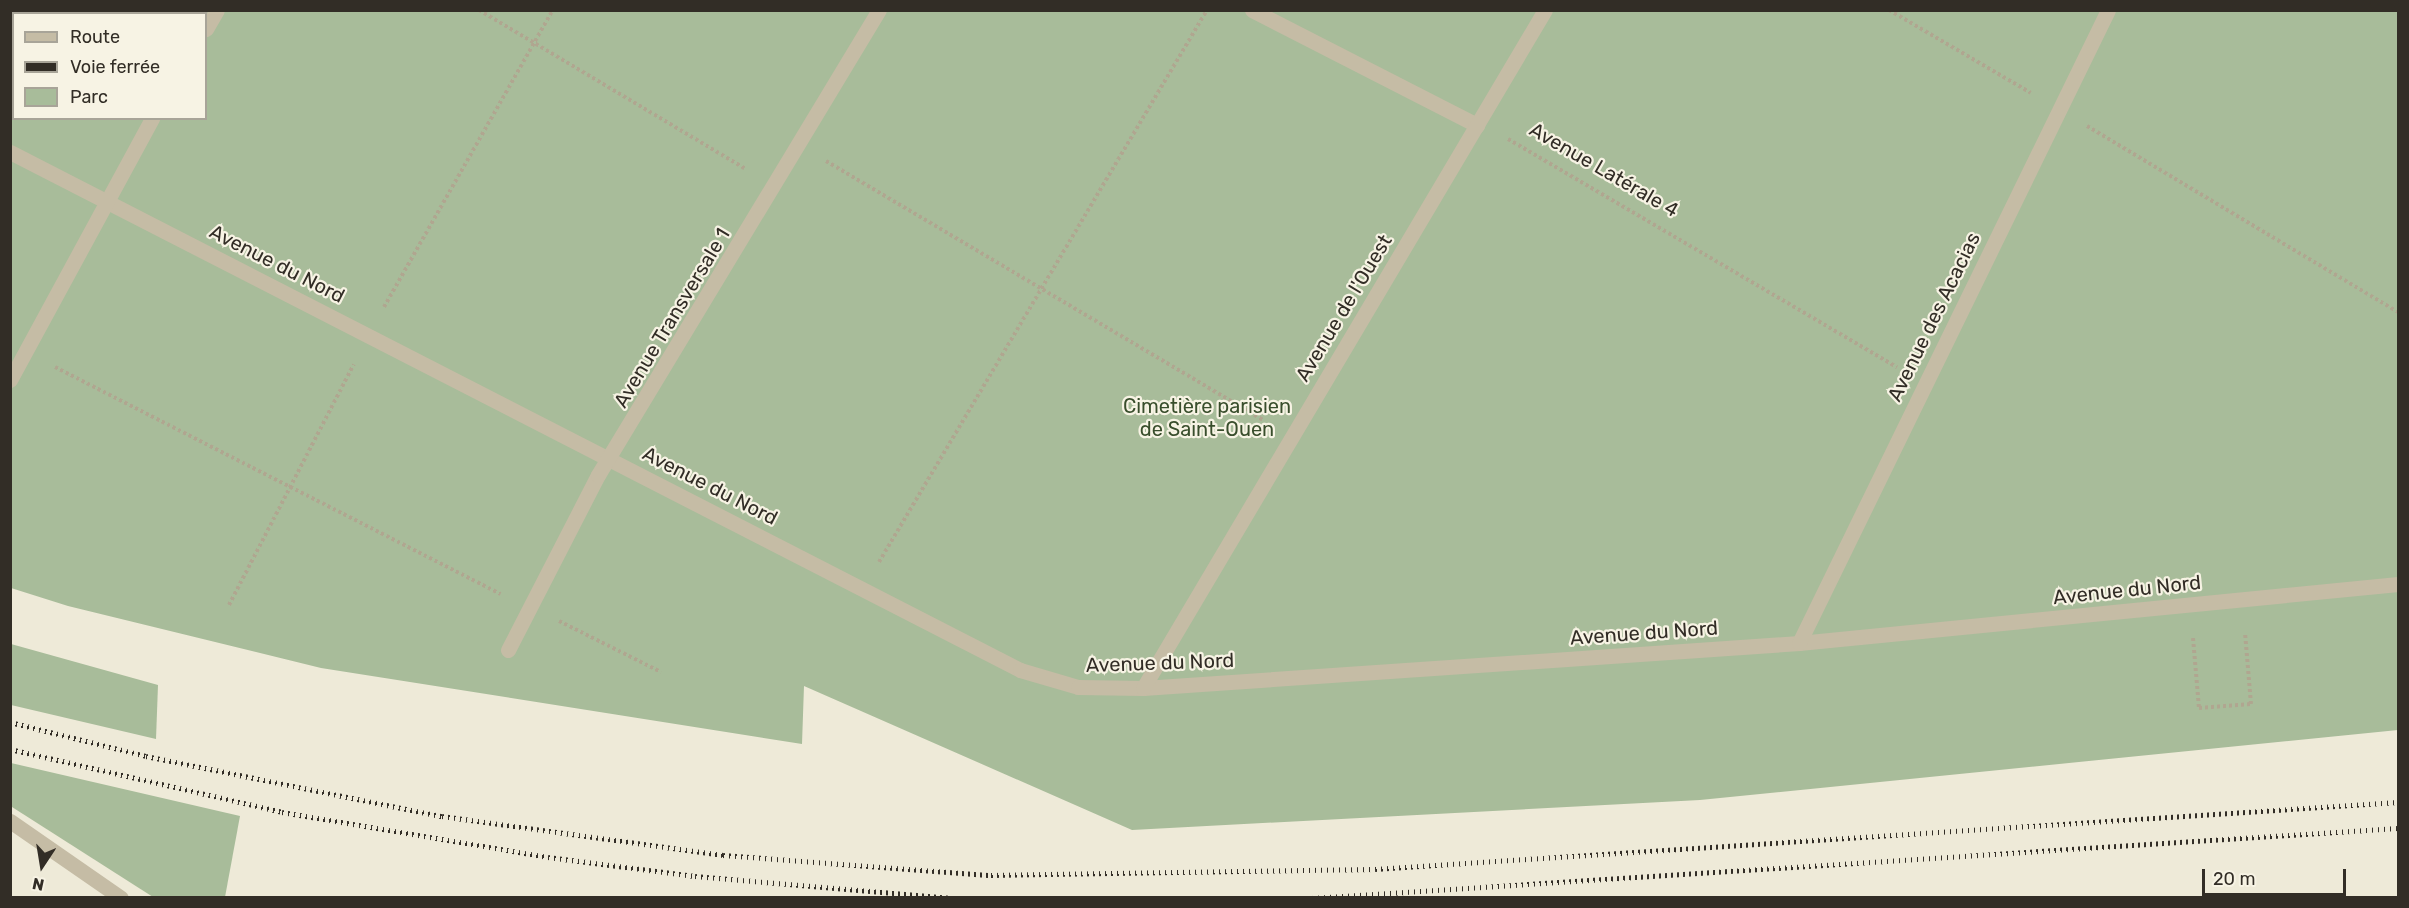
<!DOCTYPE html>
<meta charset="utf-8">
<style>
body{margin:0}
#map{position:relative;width:2409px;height:908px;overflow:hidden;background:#eeead8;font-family:Rubik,sans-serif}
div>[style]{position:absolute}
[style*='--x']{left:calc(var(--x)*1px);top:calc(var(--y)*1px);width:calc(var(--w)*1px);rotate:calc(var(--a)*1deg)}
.green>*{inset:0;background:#a8bc9a}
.path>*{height:4px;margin-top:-2px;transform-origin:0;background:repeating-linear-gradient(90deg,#b0a690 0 3px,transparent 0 6px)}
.minor>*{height:15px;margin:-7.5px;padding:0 7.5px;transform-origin:7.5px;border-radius:7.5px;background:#c5bca5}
.rail>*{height:4.5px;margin-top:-2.25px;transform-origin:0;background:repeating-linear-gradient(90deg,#322d26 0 1.5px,transparent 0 6px)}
span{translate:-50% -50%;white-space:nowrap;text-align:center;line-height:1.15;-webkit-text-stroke:4.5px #f7f3e4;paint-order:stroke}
.street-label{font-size:20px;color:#322d26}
.park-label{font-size:20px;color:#394e2c}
.frame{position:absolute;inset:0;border:12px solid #322d26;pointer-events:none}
.legend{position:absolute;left:12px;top:12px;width:195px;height:108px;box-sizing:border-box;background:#f7f3e4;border:2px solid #a8a498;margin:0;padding:8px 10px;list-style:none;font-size:18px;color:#322d26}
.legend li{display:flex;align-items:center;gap:12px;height:30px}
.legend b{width:30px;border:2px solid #a8a498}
.north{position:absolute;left:12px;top:836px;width:60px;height:60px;-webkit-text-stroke:4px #f7f3e4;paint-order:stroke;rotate:192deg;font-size:16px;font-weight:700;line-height:24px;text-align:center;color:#322d26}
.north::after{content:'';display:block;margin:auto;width:21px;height:27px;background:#322d26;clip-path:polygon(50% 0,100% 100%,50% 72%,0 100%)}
.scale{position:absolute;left:2202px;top:869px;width:144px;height:27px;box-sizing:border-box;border:3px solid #322d26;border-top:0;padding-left:8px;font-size:18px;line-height:21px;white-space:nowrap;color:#322d26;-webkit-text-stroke:4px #f7f3e4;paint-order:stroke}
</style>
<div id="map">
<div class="green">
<i style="clip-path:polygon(evenodd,11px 11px,2398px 11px,2398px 730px,1700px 800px,1132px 830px,804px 686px,802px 744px,321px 668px,68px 606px,11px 588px,11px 11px,14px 14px,206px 14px,206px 118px,14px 118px,14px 14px)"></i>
<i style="clip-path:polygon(11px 644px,158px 685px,156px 739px,11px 705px)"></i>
<i style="clip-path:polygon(11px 763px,240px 816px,225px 897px,153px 897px,12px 807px)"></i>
</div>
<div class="path">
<i style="--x:479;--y:10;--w:309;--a:30.8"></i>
<i style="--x:1889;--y:10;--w:164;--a:30.3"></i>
<i style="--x:2087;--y:126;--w:362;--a:30.9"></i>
<i style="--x:1508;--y:139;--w:451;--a:30.4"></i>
<i style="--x:826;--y:161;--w:508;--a:30.65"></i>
<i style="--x:384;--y:307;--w:342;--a:-60.4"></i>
<i style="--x:55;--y:367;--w:500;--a:27"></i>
<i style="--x:879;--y:562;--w:642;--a:-59.28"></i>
<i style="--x:229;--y:605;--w:271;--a:-62.6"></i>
<i style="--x:559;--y:621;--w:114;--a:26.6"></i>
<i style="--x:2193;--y:638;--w:70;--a:85.1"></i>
<i style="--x:2199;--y:708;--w:52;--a:-4.4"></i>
<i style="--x:2251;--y:704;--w:71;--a:-94.8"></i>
</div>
<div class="minor">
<i style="--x:1252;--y:10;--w:253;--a:27.1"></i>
<i style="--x:206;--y:29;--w:22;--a:-60"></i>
<i style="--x:10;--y:152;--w:1135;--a:27.15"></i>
<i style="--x:1020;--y:670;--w:60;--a:16.3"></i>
<i style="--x:1078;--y:687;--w:65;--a:0.9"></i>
<i style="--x:1143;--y:688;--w:658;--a:-3.92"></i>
<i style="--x:1799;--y:643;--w:602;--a:-5.63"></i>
<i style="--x:10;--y:380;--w:298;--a:-61.5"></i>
<i style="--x:1799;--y:643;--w:704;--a:-63.98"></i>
<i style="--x:508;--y:650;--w:197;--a:-62.8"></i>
<i style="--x:598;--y:475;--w:543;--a:-58.86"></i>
<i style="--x:1143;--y:688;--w:788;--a:-59.34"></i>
<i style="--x:10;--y:821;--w:135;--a:34.7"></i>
</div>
<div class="rail">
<i style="--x:10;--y:722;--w:140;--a:14"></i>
<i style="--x:146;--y:756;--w:302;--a:11.5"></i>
<i style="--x:442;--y:816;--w:284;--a:7.9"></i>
<i style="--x:723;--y:855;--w:269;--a:4.3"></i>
<i style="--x:991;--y:875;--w:384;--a:-0.9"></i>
<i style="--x:1375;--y:869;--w:1025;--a:-3.75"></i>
<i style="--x:10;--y:749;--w:279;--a:13"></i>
<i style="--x:282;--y:812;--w:270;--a:9.6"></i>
<i style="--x:548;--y:857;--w:148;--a:7.4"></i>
<i style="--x:695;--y:876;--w:258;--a:4.9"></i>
<i style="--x:1312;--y:898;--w:1088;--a:-3.69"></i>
</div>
<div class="street-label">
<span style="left:1604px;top:170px;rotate:30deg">Avenue Latérale 4</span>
<span style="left:277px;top:264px;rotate:27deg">Avenue du Nord</span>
<span style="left:1344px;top:308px;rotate:-59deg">Avenue de l'Ouest</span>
<span style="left:1934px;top:317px;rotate:-64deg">Avenue des Acacias</span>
<span style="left:672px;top:318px;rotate:-59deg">Avenue Transversale 1</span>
<span style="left:710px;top:486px;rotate:27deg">Avenue du Nord</span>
<span style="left:2127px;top:590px;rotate:-6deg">Avenue du Nord</span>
<span style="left:1644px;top:633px;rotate:-4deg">Avenue du Nord</span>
<span style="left:1160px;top:663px;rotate:-2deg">Avenue du Nord</span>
</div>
<div class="park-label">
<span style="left:1207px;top:418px">Cimetière parisien<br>de Saint-Ouen</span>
</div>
<div class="frame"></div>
<ul class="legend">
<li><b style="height:8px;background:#c5bca5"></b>Route</li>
<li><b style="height:8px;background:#322d26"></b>Voie ferrée</li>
<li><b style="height:16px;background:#a8bc9a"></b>Parc</li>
</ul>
<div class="north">N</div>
<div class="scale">20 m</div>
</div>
